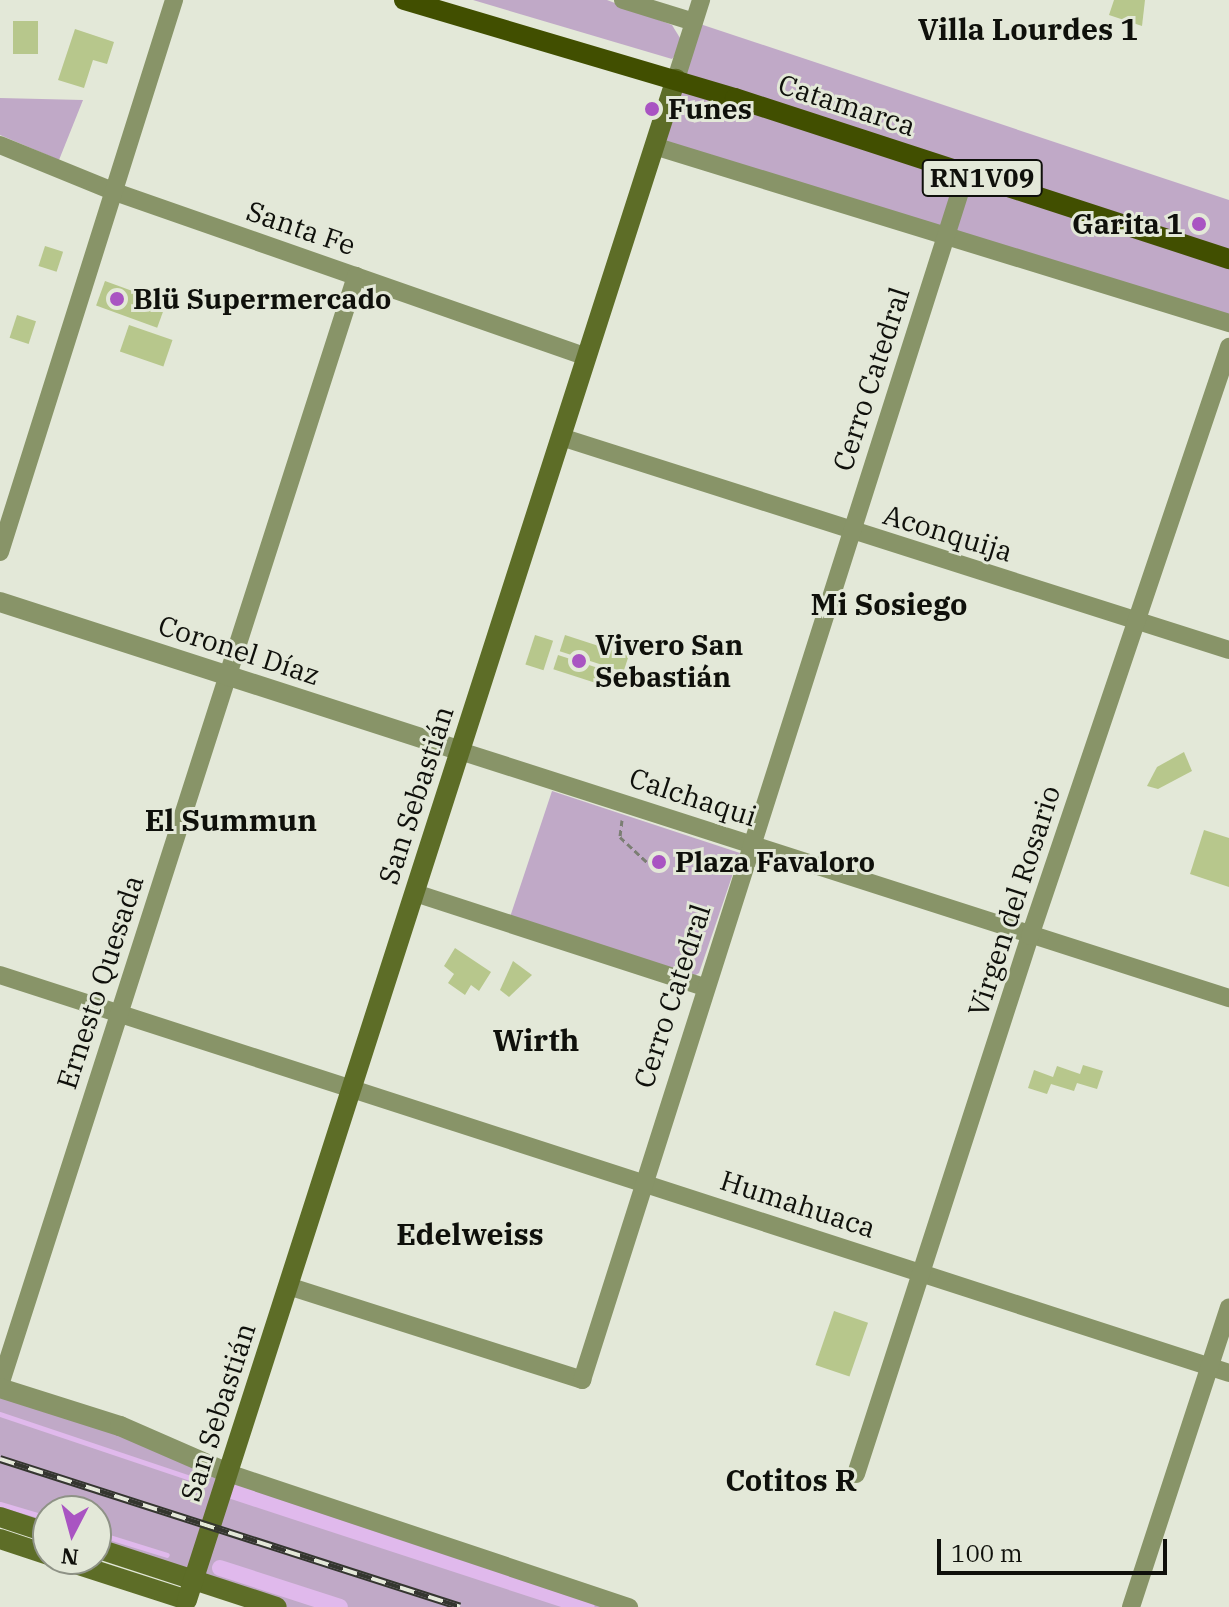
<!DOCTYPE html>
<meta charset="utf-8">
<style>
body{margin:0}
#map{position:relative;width:1229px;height:1607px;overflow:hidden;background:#e3e8d8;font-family:"IBM Plex Serif",serif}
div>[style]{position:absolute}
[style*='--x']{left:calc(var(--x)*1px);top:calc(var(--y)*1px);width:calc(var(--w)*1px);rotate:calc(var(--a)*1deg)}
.green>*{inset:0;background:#c0a9c7}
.stream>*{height:5px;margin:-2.5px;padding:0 2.5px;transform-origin:2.5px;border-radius:2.5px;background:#e0b9ec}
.canal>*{height:16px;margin:-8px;padding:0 8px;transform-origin:8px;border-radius:8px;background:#e0b9ec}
.building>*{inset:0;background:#b7c78c;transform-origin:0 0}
.path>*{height:3px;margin-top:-1.5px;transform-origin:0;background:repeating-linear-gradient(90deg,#7b7e73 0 6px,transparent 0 10px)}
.minor>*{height:18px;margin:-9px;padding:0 9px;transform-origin:9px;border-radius:9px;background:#889468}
.tertiary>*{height:20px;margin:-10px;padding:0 10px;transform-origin:10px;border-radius:10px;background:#889468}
.secondary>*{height:20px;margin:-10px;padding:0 10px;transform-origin:10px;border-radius:10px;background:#5d6d27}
.primary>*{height:20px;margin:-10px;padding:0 10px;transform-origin:10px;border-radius:10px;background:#414f00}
.rail>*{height:8px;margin-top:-4px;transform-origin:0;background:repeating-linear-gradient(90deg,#e3e8d8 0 15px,#34362f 0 30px);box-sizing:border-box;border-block:2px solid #34362f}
.dots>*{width:22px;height:22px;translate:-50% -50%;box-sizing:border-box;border:4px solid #e3e8d8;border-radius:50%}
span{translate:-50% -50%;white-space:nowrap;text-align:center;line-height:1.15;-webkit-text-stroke:6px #e3e8d8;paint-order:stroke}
.shield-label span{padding:2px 6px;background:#e3e8d8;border:2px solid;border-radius:6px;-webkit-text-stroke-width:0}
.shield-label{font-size:26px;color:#0f100b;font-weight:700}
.street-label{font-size:28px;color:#0f100b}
.poi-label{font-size:28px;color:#0f100b;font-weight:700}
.left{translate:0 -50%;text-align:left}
.right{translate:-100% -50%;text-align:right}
.neighbourhood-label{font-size:30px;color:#0f100b;font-weight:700}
.north{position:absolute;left:32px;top:1495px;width:80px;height:80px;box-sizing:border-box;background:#e3e8d8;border:2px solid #8e9286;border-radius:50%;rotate:186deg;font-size:22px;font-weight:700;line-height:32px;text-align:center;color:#0f100b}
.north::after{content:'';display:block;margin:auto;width:28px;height:36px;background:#a954c2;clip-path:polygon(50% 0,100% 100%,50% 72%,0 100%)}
.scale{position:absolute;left:937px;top:1539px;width:230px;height:36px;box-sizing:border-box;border:4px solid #0f100b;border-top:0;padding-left:10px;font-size:24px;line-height:28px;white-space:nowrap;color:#0f100b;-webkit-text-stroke:6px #e3e8d8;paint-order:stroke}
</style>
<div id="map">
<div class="green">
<i style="clip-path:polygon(473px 0,607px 0,672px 25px,680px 38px,678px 52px,672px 59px)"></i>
<i style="clip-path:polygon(694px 22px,1229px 200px,1229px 323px,654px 146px)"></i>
<i style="clip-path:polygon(0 98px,83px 100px,59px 160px,0 135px)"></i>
<i style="clip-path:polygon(552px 791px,740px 853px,699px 973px,694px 976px,510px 917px)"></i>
<i style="clip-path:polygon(0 1388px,629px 1607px,277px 1607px,96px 1548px,96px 1511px,48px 1511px,48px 1533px,0 1518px)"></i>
</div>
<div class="stream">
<i style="--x:0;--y:1414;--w:216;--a:18.6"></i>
<i style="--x:0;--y:1504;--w:50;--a:16.3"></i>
<i style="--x:96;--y:1533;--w:74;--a:17.2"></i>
</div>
<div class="canal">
<i style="--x:232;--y:1491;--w:373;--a:18.1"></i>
<i style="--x:220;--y:1568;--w:126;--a:18"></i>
</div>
<div class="building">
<i style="clip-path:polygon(1114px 0,1145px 0,1142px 26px,1109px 15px)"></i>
<i style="left:13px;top:21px;width:25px;height:33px"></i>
<i style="clip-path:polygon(75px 29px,114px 42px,107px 64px,93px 60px,84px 88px,58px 80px)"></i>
<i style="left:45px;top:246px;width:19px;height:21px;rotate:18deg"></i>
<i style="left:105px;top:281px;width:65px;height:26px;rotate:20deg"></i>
<i style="left:17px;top:315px;width:20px;height:24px;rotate:18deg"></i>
<i style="left:129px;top:325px;width:46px;height:28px;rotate:19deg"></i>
<i style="left:535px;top:635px;width:19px;height:31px;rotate:18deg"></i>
<i style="left:565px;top:635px;width:67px;height:17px;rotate:18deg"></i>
<i style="left:558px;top:655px;width:52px;height:15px;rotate:18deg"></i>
<i style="clip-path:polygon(1184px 752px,1192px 771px,1158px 789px,1147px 786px,1157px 767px)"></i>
<i style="clip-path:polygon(1204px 830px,1229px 838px,1229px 887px,1190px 874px)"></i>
<i style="clip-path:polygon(455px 948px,491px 972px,479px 991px,471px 985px,465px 995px,448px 983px,454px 974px,444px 966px)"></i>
<i style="clip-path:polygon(513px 961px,532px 975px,509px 997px,500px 990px)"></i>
<i style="clip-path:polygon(1083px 1065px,1103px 1071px,1097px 1089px,1077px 1083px,1074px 1091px,1051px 1084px,1047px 1094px,1028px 1088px,1034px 1070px,1053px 1077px,1057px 1066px,1080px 1074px)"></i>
<i style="left:834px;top:1311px;width:36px;height:57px;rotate:19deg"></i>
</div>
<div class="path">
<i style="--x:622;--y:820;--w:17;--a:97"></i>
<i style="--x:620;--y:837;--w:38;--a:43"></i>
</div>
<div class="minor">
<i style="--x:623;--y:0;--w:74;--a:17.2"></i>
<i style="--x:676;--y:79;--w:83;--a:-72.4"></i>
<i style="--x:0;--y:145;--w:124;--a:22.2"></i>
<i style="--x:115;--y:192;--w:500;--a:19.27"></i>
<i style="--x:654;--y:146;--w:602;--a:17.11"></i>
<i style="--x:561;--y:437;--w:701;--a:17.69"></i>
<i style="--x:0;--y:552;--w:579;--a:-72.5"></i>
<i style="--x:460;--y:751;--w:808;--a:17.81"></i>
<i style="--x:415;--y:893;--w:304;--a:18"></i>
<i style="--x:0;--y:975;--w:1292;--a:17.94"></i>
<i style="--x:288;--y:1286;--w:309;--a:17.7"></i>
<i style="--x:582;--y:1380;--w:1267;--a:-72.35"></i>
<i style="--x:0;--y:1385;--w:1165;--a:-72.2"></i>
<i style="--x:228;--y:1473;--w:423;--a:18.5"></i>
<i style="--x:856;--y:1474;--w:565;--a:-72.08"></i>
<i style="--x:1030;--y:936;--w:622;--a:-71.33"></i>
<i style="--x:1131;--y:1607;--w:315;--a:-71.9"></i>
</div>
<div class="tertiary">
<i style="--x:0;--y:602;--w:484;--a:17.9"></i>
<i style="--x:0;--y:1388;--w:126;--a:17.6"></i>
<i style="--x:120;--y:1426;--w:118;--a:23.5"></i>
</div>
<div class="secondary">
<i style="--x:0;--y:1517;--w:51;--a:18.4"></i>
<i style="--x:0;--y:1539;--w:51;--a:18.4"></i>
<i style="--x:96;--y:1548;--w:190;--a:18.1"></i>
<i style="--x:60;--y:1559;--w:133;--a:17.9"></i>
<i style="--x:187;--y:1600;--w:1598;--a:-72.18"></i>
</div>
<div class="primary">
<i style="--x:404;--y:0;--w:345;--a:16.5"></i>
<i style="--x:735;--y:98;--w:520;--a:18.05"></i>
</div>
<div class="rail">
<i style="--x:0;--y:1459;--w:483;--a:17.8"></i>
</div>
<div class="dots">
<i style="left:652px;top:109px;background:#a954c2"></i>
<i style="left:1199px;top:224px;background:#a954c2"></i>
<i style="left:117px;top:299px;background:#a954c2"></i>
<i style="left:579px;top:661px;background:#a954c2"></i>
<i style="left:659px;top:862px;background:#a954c2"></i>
</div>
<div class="shield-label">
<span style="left:982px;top:178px">RN1V09</span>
</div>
<div class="street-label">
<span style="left:847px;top:105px;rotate:18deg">Catamarca</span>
<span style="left:301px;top:228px;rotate:19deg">Santa Fe</span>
<span style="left:871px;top:379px;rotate:-72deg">Cerro Catedral</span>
<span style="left:948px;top:533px;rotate:17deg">Aconquija</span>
<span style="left:239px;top:650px;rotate:18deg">Coronel Díaz</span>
<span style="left:416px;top:795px;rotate:-72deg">San Sebastián</span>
<span style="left:693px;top:797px;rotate:18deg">Calchaqui</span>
<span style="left:1014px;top:901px;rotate:-72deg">Virgen del Rosario</span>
<span style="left:100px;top:982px;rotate:-72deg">Ernesto Quesada</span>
<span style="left:672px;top:996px;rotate:-72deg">Cerro Catedral</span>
<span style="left:798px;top:1204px;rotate:18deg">Humahuaca</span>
<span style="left:218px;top:1412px;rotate:-72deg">San Sebastián</span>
</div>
<div class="poi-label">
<span class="left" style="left:668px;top:109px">Funes</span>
<span class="right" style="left:1183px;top:224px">Garita 1</span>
<span class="left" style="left:133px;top:299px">Blü Supermercado</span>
<span class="left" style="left:595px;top:661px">Vivero San<br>Sebastián</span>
<span class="left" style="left:675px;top:862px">Plaza Favaloro</span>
</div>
<div class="neighbourhood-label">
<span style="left:1028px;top:29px">Villa Lourdes 1</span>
<span style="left:889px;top:604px">Mi Sosiego</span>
<span style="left:231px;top:820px">El Summun</span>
<span style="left:536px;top:1040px">Wirth</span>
<span style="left:470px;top:1234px">Edelweiss</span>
<span style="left:791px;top:1480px">Cotitos R</span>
</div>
<div class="north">N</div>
<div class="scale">100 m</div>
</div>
